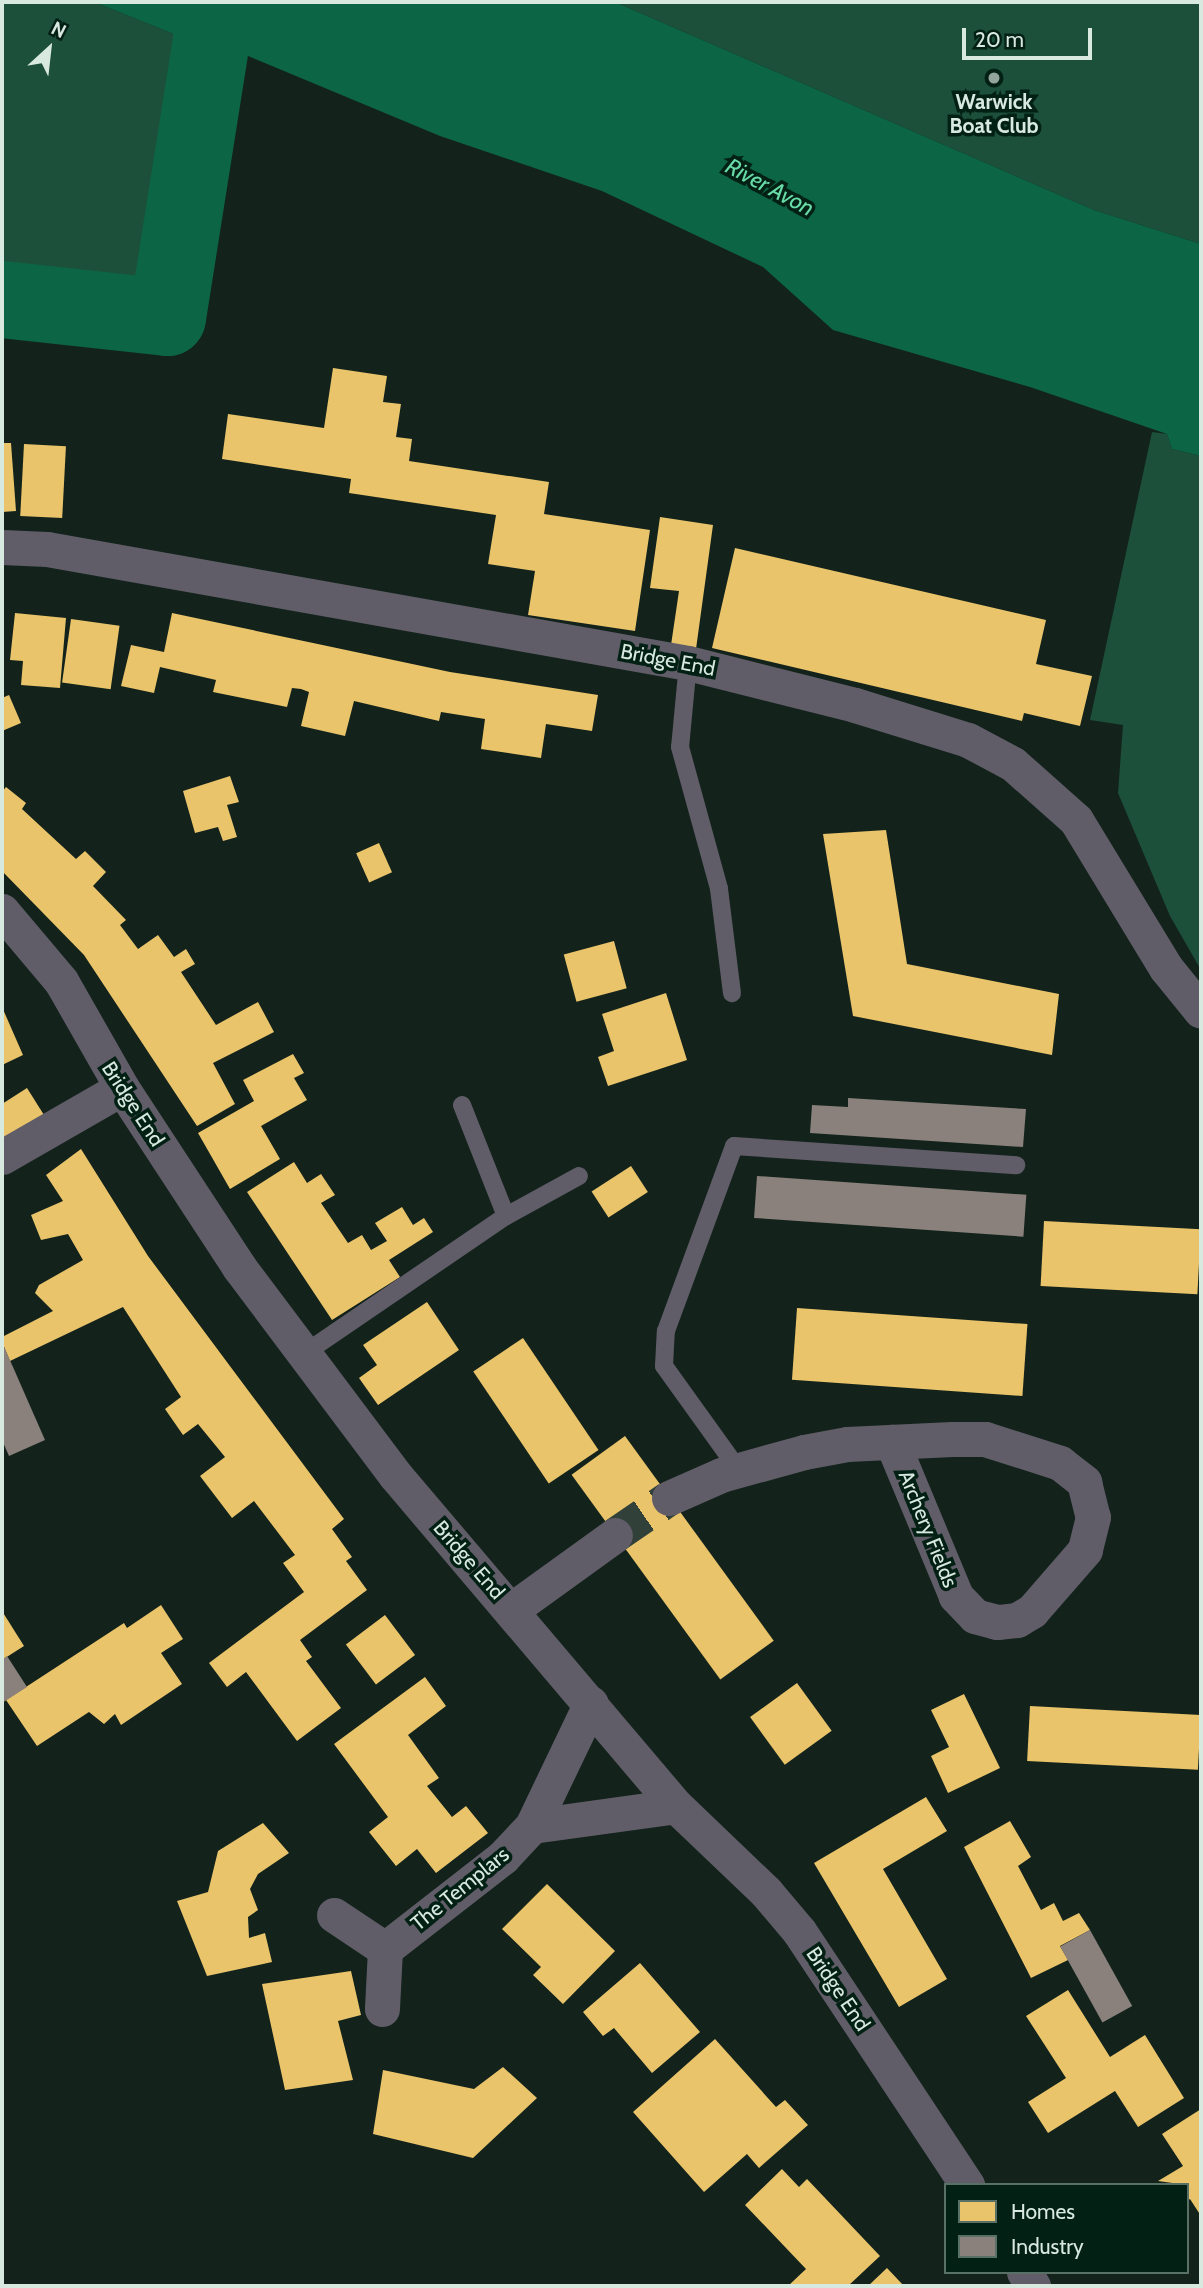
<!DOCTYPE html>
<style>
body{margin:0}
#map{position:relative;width:1203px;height:2288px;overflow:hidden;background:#13231c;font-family:Cabin,sans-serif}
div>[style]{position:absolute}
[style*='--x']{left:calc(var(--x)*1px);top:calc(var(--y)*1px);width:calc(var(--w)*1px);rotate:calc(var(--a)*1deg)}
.green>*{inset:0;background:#1d503a}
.water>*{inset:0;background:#0c6545}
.homes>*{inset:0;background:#e9c46a;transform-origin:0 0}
.industry>*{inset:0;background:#8a817c;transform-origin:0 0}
.river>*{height:77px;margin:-38.5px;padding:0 38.5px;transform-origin:38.5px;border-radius:38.5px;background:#0c6545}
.street-tunnel>*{height:35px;margin-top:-17.5px;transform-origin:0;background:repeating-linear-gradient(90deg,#314139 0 35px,transparent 0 53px)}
.lane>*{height:18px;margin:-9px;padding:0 9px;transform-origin:9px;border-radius:9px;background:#615d68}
.street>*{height:35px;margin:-17.5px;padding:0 17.5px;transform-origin:17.5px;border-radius:17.5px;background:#615d68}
.dots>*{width:19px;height:19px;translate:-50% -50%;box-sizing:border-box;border:4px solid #032014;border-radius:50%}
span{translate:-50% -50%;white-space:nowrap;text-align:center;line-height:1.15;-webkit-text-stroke:7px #032014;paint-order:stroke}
.poi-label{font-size:21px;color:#d8e9e0;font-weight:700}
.street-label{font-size:21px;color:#d8e9e0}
.water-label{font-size:23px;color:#68dca8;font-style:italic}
.frame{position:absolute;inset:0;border:4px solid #d8e9e0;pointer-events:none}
.legend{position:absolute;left:944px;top:2183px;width:245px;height:91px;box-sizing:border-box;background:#032014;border:2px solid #587066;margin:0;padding:9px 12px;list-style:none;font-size:21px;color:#d8e9e0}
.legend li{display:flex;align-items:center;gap:14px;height:35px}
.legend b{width:35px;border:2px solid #587066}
.north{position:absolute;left:14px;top:14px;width:70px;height:70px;-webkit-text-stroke:5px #032014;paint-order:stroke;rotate:27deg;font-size:19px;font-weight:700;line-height:28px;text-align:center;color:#d8e9e0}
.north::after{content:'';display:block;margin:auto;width:24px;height:32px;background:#d8e9e0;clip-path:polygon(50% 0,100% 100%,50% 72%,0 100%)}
.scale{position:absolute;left:962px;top:28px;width:130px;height:32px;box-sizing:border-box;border:4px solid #d8e9e0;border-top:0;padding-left:9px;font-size:21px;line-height:24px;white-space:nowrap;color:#d8e9e0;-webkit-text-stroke:5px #032014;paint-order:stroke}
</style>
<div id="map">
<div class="green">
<i style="clip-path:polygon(2px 2px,94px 2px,231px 57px,220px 71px,220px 202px,198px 337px,2px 317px)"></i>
<i style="clip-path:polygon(615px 2px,1201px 2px,1201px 244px,1094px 210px)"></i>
<i style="clip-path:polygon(1152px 432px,1167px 434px,1172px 449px,1201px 456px,1201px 970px,1170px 916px,1118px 793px,1123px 725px,1090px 720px)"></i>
</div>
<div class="water">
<i style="clip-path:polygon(94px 2px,615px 2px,1094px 210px,1201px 244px,1201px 456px,1172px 449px,1167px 434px,1030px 387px,833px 330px,763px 267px,602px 191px,440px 136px,248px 56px,231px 57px)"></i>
</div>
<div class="homes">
<i style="clip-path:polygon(333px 368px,387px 376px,383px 402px,401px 404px,396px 437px,412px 439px,409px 461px,549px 482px,544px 514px,650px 530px,635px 631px,528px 615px,535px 571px,488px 564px,496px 515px,349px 493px,351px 479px,222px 459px,228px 414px,324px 428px)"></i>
<i style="clip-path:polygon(2px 443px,11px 443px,16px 511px,2px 512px)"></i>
<i style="left:24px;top:444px;width:42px;height:72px;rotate:3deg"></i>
<i style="clip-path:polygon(660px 517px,713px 525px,696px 649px,671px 645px,679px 591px,650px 588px)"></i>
<i style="clip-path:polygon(735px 548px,1046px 620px,1036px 664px,1092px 676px,1080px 726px,1024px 713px,1022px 721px,712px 648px)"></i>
<i style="clip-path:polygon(15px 613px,66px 618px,60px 688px,21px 685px,23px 661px,10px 660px)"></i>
<i style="clip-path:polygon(172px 613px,450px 672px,598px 695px,592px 731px,546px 724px,541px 758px,481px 749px,485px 719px,441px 712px,439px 721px,354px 701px,345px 736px,301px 726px,309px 692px,301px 689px,292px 688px,287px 707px,213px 692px,216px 680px,160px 667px,154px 693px,121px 686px,131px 645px,164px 652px)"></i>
<i style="left:71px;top:619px;width:49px;height:64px;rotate:8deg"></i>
<i style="clip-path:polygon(9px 695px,21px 723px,2px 731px,2px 698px)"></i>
<i style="clip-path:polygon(230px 776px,239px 802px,227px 805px,237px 837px,223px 841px,218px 827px,195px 833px,183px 791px)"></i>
<i style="clip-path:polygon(6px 787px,26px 803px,22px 809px,76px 859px,85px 851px,106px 872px,93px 886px,126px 920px,120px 925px,138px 949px,158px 935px,174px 957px,186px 949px,195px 964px,181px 972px,216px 1025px,258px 1002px,274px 1032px,213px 1063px,235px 1104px,197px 1126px,84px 955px,2px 871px,2px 792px)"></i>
<i style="clip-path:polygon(886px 830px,907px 964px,1059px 994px,1052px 1055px,853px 1016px,823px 834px)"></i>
<i style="left:379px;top:843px;width:32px;height:25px;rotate:66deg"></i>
<i style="left:614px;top:941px;width:49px;height:52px;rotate:75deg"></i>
<i style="clip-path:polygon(666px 993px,687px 1060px,608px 1086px,598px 1057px,614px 1051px,602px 1014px)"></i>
<i style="clip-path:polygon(2px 1007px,23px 1055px,2px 1065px)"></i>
<i style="clip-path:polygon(293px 1054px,304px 1073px,294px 1078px,307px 1100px,261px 1126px,280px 1159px,230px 1189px,198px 1133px,254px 1101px,243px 1080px)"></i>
<i style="clip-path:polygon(27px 1088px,44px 1115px,2px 1140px,2px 1104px)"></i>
<i style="clip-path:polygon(81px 1149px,148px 1256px,344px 1519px,332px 1529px,352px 1557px,346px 1561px,367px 1590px,300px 1640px,312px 1657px,306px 1661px,341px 1708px,297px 1741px,246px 1672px,227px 1687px,209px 1663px,304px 1592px,283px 1563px,295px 1555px,254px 1501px,232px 1518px,200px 1476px,225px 1457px,198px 1424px,183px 1435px,165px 1409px,181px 1397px,123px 1307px,10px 1361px,2px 1342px,2px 1337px,53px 1311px,35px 1293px,39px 1285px,83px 1260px,68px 1234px,41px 1240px,31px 1215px,63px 1201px,46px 1175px)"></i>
<i style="clip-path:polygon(294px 1162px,307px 1183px,321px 1174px,335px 1195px,321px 1203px,348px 1243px,362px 1235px,371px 1250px,387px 1241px,375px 1223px,402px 1207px,413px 1225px,424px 1218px,433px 1232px,389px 1260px,400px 1277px,332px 1320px,247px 1192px)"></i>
<i style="left:631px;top:1166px;width:31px;height:47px;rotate:57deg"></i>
<i style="left:1044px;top:1221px;width:157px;height:65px;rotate:3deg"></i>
<i style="clip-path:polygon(427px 1302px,459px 1350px,378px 1405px,359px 1378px,377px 1365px,363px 1345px)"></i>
<i style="left:797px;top:1308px;width:231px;height:72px;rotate:4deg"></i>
<i style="left:523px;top:1338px;width:135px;height:60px;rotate:56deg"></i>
<i style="left:625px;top:1436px;width:253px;height:66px;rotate:54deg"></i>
<i style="clip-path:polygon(161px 1605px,183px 1639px,161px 1653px,182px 1684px,121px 1725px,115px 1714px,104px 1724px,89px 1712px,37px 1746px,6px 1700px,124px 1623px,127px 1628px)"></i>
<i style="clip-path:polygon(2px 1611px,24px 1646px,2px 1660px)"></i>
<i style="left:385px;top:1615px;width:50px;height:49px;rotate:53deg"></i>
<i style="clip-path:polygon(425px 1677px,446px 1706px,408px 1735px,439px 1778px,427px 1786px,452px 1817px,466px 1806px,488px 1833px,436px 1873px,417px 1849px,396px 1866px,369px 1832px,388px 1817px,334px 1744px)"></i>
<i style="left:797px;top:1683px;width:59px;height:58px;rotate:54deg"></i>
<i style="clip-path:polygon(964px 1694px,1000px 1768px,948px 1793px,931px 1756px,949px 1747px,931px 1710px)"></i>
<i style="left:1030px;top:1706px;width:171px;height:55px;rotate:3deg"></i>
<i style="clip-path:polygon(926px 1797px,947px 1831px,883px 1869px,947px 1979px,899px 2007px,814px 1863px)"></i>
<i style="clip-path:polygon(1010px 1821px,1031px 1857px,1018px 1866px,1041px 1910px,1054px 1903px,1063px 1921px,1079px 1913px,1090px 1930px,1060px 1946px,1068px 1960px,1031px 1978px,964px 1847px)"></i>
<i style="clip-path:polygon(263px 1823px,289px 1853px,258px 1874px,250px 1889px,258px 1910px,248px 1917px,249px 1938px,265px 1933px,272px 1962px,207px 1976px,177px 1901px,208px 1892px,218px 1851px)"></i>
<i style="clip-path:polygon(547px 1884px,615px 1951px,563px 2004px,533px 1975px,541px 1967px,502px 1929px)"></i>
<i style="clip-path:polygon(640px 1963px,700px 2032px,652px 2073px,614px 2028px,603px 2036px,583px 2012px)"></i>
<i style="clip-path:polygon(351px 1971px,361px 2015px,338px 2021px,353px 2080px,285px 2090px,262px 1984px)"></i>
<i style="clip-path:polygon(1068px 1990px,1110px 2057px,1145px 2035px,1184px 2098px,1138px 2127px,1115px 2091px,1048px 2133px,1028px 2102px,1066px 2078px,1026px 2016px)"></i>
<i style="clip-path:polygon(715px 2039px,776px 2107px,785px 2100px,808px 2125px,759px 2168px,747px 2154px,704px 2192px,633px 2112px)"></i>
<i style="clip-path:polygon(503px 2067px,537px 2098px,473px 2158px,373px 2134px,383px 2070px,474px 2089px)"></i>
<i style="clip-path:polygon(1201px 2109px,1201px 2216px,1190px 2199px,1187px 2201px,1187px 2185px,1158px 2181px,1183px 2166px,1162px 2134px)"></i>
<i style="clip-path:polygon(782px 2169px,799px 2187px,807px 2179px,880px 2256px,848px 2286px,788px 2286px,806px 2269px,745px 2205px)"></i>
<i style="clip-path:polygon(887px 2268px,904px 2286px,868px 2286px)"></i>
</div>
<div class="industry">
<i style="clip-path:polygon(848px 1098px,1026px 1109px,1023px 1147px,810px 1133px,812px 1105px,848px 1107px)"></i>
<i style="left:757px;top:1176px;width:270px;height:42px;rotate:4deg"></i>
<i style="clip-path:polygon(2px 1342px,45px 1440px,9px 1456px,2px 1440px)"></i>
<i style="clip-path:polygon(7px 1656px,27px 1687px,2px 1703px,2px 1660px)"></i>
<i style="left:1090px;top:1930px;width:87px;height:34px;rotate:61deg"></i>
</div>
<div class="river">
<i style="--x:2;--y:299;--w:166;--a:6.2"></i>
<i style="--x:167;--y:317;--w:319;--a:-81"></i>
</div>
<div class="street-tunnel">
<i style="--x:615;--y:1535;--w:65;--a:-34.4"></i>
</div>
<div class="lane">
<i style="--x:688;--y:663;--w:84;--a:95.4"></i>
<i style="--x:680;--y:747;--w:147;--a:74.6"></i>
<i style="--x:719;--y:889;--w:105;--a:82.9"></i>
<i style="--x:462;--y:1105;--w:119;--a:68.4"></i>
<i style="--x:305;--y:1353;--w:243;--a:-34.3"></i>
<i style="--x:506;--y:1216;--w:83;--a:-28.7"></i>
<i style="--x:738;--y:1469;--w:127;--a:-125.7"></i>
<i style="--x:664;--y:1366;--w:35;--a:-87"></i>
<i style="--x:666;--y:1331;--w:197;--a:-69.8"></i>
<i style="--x:734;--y:1146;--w:283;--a:3.9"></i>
</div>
<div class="street">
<i style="--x:2;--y:547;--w:45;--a:2.5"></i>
<i style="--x:47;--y:549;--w:651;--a:10.08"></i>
<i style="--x:688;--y:663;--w:172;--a:14.1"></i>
<i style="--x:855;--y:705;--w:118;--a:17.2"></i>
<i style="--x:968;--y:740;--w:51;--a:28.1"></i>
<i style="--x:1013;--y:764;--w:84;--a:41.6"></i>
<i style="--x:1076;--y:820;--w:173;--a:58.7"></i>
<i style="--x:1166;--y:968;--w:55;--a:50.9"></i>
<i style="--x:2;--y:911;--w:92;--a:49.9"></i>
<i style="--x:61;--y:981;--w:123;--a:60.3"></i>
<i style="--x:122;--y:1088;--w:214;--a:56.8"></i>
<i style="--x:239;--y:1267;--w:261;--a:53.1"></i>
<i style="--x:396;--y:1476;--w:433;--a:49.7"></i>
<i style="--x:676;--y:1806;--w:124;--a:43.7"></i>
<i style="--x:766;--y:1892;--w:51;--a:49.8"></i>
<i style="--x:799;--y:1931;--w:305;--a:56.5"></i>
<i style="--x:2;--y:1157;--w:138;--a:-29.9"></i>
<i style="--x:669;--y:1498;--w:57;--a:-23.9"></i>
<i style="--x:721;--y:1475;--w:86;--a:-15.5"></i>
<i style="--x:804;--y:1452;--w:44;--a:-10.5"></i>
<i style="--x:847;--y:1444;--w:105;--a:-2.7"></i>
<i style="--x:952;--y:1439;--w:33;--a:0"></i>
<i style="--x:985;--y:1439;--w:79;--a:17.7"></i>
<i style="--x:1060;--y:1463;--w:31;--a:38"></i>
<i style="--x:1084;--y:1482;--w:36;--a:76"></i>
<i style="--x:1093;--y:1517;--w:34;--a:104"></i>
<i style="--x:1085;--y:1550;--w:81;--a:131"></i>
<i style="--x:1032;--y:1611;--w:17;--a:149"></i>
<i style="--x:1017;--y:1620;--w:20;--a:174"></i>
<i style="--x:997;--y:1622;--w:23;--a:-165"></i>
<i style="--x:975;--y:1616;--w:28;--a:-134"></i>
<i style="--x:956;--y:1596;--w:167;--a:-112.6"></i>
<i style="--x:511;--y:1610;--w:128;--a:-35.8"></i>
<i style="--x:532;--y:1826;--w:145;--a:-7.9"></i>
<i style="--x:334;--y:1915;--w:61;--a:33.7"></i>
<i style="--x:385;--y:1949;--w:60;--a:92.9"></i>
<i style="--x:385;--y:1949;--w:150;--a:-37.9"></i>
<i style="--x:503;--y:1857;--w:42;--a:-46.9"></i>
<i style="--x:532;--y:1826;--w:136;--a:-64.4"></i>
<i style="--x:1024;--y:2272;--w:17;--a:57"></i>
</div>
<div class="dots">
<i style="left:994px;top:78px;background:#93a49b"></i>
</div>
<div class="poi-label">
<span style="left:994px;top:114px">Warwick<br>Boat Club</span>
</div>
<div class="street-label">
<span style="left:668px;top:660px;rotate:11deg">Bridge End</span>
<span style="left:133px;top:1104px;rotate:57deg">Bridge End</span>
<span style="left:928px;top:1529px;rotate:68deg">Archery Fields</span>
<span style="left:469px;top:1560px;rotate:49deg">Bridge End</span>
<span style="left:460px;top:1889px;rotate:-39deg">The Templars</span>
<span style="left:838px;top:1989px;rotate:56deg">Bridge End</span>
</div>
<div class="water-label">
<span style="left:770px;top:187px;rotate:28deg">River Avon</span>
</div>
<div class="frame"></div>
<ul class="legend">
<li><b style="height:19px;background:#e9c46a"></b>Homes</li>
<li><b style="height:19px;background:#8a817c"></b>Industry</li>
</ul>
<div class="north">N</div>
<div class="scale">20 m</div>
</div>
